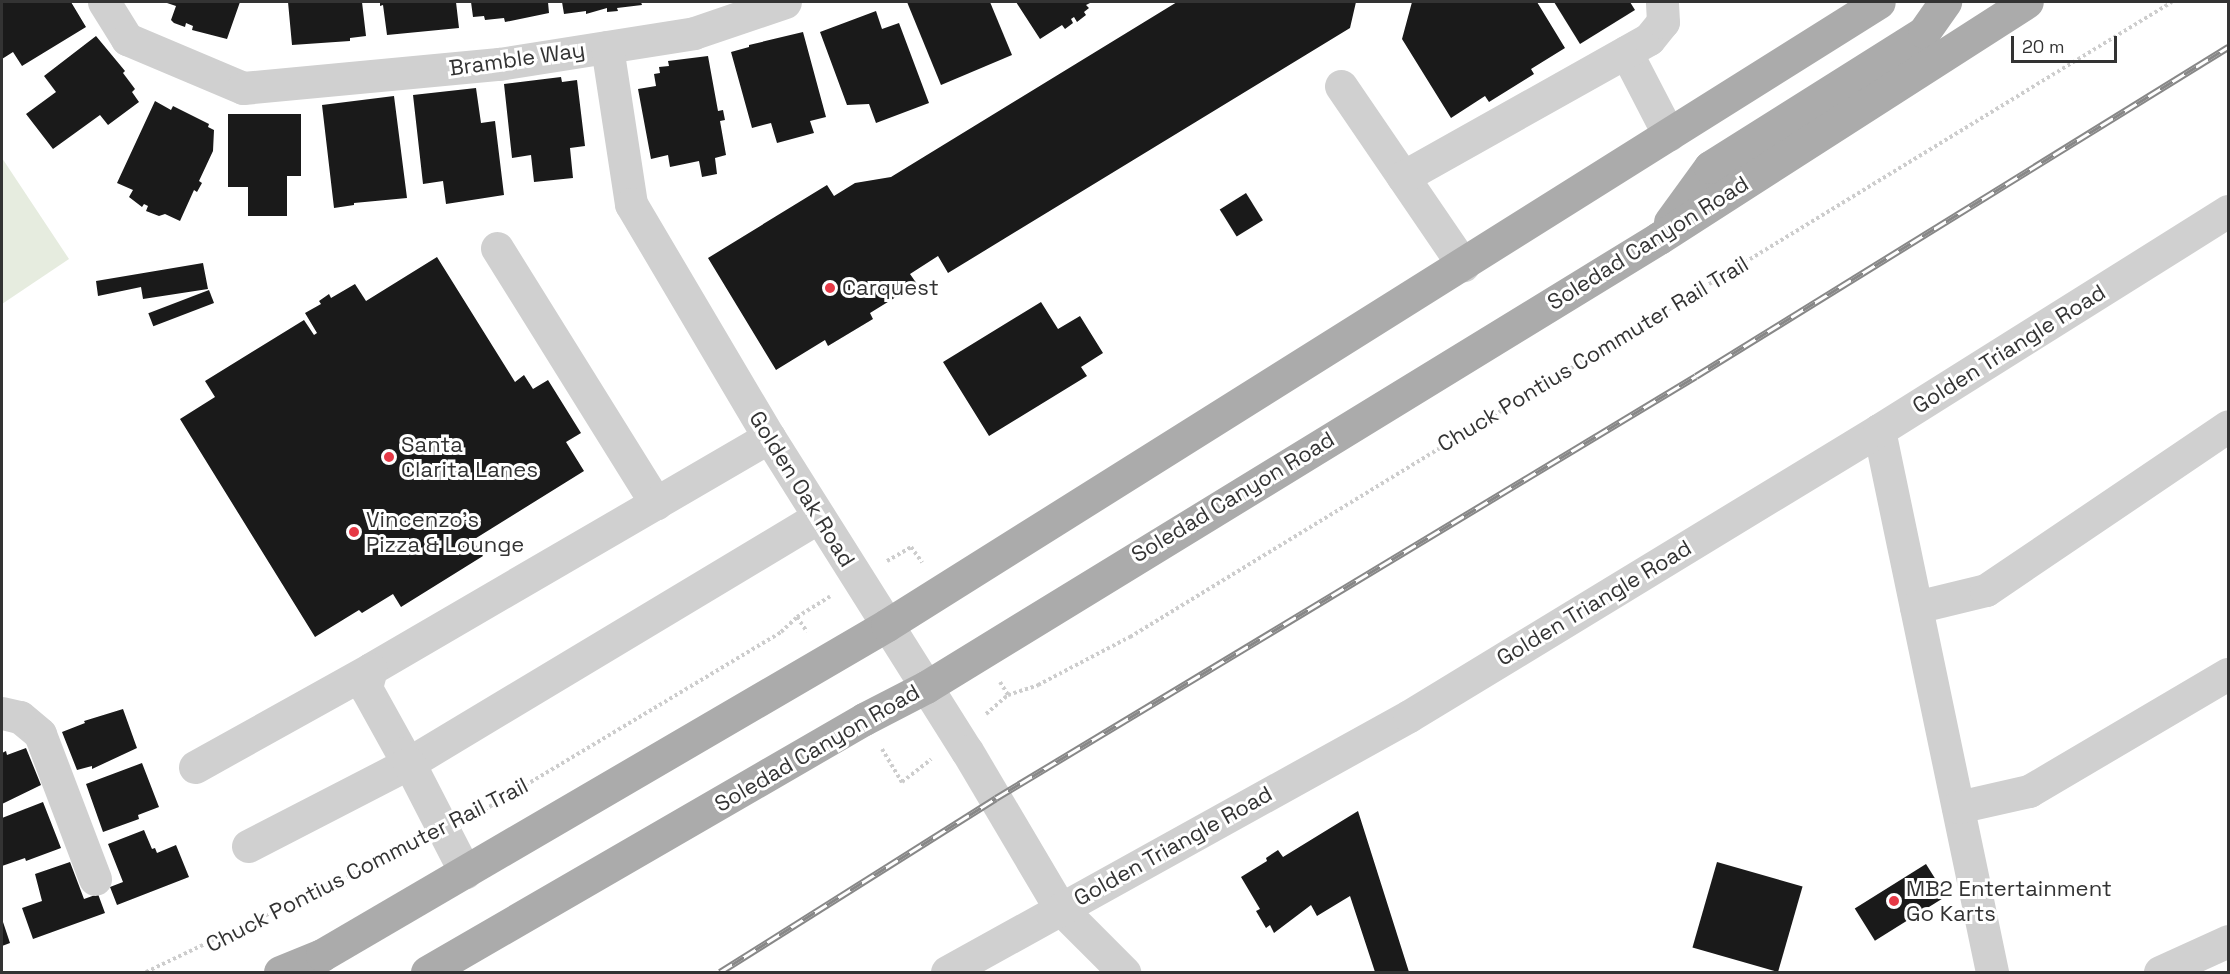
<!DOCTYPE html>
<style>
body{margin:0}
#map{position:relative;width:2230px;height:974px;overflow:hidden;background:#fff;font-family:"Space Grotesk",sans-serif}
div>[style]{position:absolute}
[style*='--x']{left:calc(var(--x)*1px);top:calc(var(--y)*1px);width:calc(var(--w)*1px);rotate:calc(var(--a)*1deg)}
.green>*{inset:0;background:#e6ecdf}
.building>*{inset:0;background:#1a1a1a;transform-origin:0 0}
.path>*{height:4px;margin-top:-2px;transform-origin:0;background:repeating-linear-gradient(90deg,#cdcdcd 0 3px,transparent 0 6px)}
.minor>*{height:33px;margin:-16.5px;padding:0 16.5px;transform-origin:16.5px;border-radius:16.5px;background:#d0d0d0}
.major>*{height:33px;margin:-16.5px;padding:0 16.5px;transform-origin:16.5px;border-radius:16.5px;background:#ababab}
.rail>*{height:7px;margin-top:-3.5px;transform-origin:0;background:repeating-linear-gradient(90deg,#fff 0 14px,#888 0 28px);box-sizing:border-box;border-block:2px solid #888}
.dots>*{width:16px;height:16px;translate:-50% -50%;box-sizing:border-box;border:3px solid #fff;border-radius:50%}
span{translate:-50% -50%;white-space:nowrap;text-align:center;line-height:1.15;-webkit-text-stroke:6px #fff;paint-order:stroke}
.street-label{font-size:22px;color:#333}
.poi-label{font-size:22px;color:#333}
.left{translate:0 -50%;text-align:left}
.frame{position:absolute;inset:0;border:3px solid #333;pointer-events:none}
.scale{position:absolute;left:2011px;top:36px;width:106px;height:27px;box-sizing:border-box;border:3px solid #333;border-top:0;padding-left:8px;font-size:18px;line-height:21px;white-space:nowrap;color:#333;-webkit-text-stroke:4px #fff;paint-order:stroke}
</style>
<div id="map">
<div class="green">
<i style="clip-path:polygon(2px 158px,69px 259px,2px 304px)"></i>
</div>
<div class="building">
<i style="clip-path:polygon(2px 2px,71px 2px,86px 27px,22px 66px,13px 52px,2px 59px)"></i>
<i style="clip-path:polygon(164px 2px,240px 2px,227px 39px,192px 30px,193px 26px,186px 23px,185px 27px,174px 23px,171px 20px,176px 6px)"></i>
<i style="clip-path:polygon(288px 2px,362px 2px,366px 36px,350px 38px,350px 41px,292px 45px)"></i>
<i style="clip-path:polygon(380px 2px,456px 2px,459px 28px,387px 35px,383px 5px,380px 6px)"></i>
<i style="clip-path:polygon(471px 2px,548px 2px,549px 13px,505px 22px,504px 18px,485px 20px,484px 16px,473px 17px)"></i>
<i style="clip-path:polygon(562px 2px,641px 2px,642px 5px,617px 8px,618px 11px,607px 12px,607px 8px,586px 14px,586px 11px,564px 14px)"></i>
<i style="clip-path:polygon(907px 2px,990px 2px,1012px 55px,941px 85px)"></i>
<i style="clip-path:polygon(1016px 2px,1092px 2px,1086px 5px,1089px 8px,1084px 12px,1086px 15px,1077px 22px,1074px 17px,1071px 19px,1073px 23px,1065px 29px,1062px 25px,1040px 39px)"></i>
<i style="clip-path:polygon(1177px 2px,1356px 2px,1350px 28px,948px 273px,938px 256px,910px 274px,917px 284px,870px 313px,873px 319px,828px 346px,825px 340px,776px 370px,708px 258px,827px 185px,834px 196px,855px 183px,891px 177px)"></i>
<i style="clip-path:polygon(1412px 2px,1537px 2px,1565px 48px,1531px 69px,1534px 74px,1489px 102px,1485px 96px,1451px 118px,1402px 39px)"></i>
<i style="clip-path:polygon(1554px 2px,1630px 2px,1635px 10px,1580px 44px)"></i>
<i style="clip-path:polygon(876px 11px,882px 29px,899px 23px,929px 103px,876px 123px,869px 104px,847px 105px,820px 32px)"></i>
<i style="clip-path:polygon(803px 32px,826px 117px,810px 121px,814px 133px,777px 143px,771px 123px,752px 128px,731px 52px,749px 47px,749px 45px)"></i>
<i style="clip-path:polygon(96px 36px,125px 71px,123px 73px,135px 89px,132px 92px,139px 102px,108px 125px,100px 115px,53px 149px,26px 114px,56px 92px,44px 76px)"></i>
<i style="clip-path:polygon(708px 56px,718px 111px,723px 110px,725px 120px,720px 121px,726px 155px,715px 158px,717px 174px,702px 177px,699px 161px,670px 167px,668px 155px,651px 159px,638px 89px,656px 86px,654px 74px,660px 73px,659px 67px,669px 66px,668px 61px)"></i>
<i style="clip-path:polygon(561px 77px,562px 82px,577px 80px,585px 146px,570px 148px,573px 178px,534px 182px,531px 155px,512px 158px,504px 84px)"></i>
<i style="clip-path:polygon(476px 88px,481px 123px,495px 121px,504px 195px,446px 204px,443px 181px,423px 184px,413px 95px)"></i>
<i style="clip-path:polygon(394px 96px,407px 198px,354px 203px,354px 205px,334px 208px,322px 105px)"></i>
<i style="clip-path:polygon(155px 101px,171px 110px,173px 106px,209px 124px,208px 127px,214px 130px,213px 151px,199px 181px,202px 183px,197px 192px,194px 190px,180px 221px,165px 214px,159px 216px,146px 211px,148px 206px,144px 204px,142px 207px,129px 197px,133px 190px,117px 183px)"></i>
<i style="clip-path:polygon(228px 114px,301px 114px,301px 176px,287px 176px,287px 216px,248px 216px,248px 187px,228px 187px)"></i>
<i style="left:1246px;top:193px;width:32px;height:31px;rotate:58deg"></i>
<i style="clip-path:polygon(437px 257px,515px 382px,524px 375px,533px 389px,548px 380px,581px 433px,566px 442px,584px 471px,473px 540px,483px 556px,401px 607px,393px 594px,362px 613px,359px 610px,315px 637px,180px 419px,215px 397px,205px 381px,304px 320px,314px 335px,317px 333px,305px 313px,321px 304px,319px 301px,329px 294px,331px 298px,355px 284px,366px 301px)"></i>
<i style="clip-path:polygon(203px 263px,208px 289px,143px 299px,141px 287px,98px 296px,96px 281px)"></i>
<i style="left:209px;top:290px;width:14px;height:65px;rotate:69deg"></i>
<i style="clip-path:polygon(1041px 302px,1058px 329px,1080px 316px,1103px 353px,1081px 367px,1087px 376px,989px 436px,943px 362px)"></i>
<i style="clip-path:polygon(123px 709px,137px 748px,92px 769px,92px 766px,77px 770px,62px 732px,85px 723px,84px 721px)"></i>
<i style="clip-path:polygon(26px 748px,41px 785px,2px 804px,2px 753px,6px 751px,7px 755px)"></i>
<i style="clip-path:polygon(142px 763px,159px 807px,138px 815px,139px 819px,103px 832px,86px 784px)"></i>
<i style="clip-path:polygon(43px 802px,61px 848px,26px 861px,25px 858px,2px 866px,2px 818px)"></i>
<i style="clip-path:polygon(1358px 811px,1409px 972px,1375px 972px,1350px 896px,1317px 916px,1311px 905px,1274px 933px,1270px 925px,1266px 928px,1256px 911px,1260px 909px,1241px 877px,1267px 861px,1266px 858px,1278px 850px,1283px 857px)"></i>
<i style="clip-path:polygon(144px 830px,152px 849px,155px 848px,157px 853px,176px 845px,189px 877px,117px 905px,110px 887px,123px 882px,108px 844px)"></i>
<i style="clip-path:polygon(70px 862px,84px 899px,98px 894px,105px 913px,33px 939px,22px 908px,42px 901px,35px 874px)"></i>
<i style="left:1717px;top:862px;width:89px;height:89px;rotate:16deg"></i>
<i style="left:1926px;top:864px;width:38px;height:84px;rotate:58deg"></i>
<i style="clip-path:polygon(2px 919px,10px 943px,2px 946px)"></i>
</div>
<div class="path">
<i style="--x:887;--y:561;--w:28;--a:-30"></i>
<i style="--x:911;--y:547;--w:19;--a:54"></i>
<i style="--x:797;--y:617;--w:18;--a:56"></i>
<i style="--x:1000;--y:682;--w:15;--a:58"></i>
<i style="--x:986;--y:714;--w:29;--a:-41"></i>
<i style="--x:1008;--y:695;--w:32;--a:-18"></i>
<i style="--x:1038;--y:685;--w:104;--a:-27.6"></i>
<i style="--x:1130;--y:637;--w:1220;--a:-31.36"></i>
<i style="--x:882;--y:749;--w:39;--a:59"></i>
<i style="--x:902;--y:782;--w:37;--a:-38"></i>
<i style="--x:474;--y:816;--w:358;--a:-30.9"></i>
<i style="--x:781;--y:632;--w:22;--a:-43"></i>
<i style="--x:797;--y:617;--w:39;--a:-32"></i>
<i style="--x:146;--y:972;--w:296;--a:-25.4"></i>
</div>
<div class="minor">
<i style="--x:104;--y:2;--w:44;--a:58.1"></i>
<i style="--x:127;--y:39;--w:126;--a:22.9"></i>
<i style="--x:243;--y:88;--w:257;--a:-5.4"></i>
<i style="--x:499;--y:64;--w:197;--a:-9"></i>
<i style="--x:694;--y:33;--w:96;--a:-18.8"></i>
<i style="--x:607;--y:47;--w:159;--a:81.3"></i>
<i style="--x:631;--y:204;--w:271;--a:59.4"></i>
<i style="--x:769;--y:437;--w:371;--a:57.8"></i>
<i style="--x:967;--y:751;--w:182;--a:59.4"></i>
<i style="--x:1060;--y:908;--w:91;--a:45"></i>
<i style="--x:1626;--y:52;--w:93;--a:62.6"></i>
<i style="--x:1341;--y:86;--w:217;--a:55.7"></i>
<i style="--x:1403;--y:177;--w:282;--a:-29.3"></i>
<i style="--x:1649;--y:39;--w:22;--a:-51"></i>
<i style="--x:1663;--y:22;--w:20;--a:-93"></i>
<i style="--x:497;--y:248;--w:301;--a:58.1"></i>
<i style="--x:1879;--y:430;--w:554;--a:78.22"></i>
<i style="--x:769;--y:437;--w:461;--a:149.8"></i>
<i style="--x:371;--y:669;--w:20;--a:105"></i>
<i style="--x:366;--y:688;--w:74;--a:61"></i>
<i style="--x:402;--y:753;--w:12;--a:55"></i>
<i style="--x:409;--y:763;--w:478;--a:-31"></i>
<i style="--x:1916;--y:607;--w:72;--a:-13.7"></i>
<i style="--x:1986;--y:590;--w:292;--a:-34.1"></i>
<i style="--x:2;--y:713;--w:18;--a:13"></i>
<i style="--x:20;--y:717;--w:26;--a:40"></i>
<i style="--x:40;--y:734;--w:155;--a:69.2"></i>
<i style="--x:195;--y:767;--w:201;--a:-29.1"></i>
<i style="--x:1958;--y:807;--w:73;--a:-12.7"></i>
<i style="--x:2029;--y:791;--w:231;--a:-30.5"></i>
<i style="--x:248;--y:846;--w:181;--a:-27.3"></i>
<i style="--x:409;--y:763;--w:123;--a:62.8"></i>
<i style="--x:947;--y:972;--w:528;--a:-28.99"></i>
<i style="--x:1409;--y:716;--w:550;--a:-31.32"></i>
<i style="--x:1879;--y:430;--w:412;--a:-32.1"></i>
<i style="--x:2160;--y:972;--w:75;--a:-24.5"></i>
</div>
<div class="major">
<i style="--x:1670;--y:222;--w:68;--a:-54"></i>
<i style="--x:1710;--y:167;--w:253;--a:-32.2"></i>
<i style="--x:1924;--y:32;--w:37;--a:-55"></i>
<i style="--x:280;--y:972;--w:45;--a:-22"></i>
<i style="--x:322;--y:955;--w:654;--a:-30.29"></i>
<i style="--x:887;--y:625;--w:1171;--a:-32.13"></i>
<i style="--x:427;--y:972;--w:505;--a:-30.07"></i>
<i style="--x:864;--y:719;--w:70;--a:-27.3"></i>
<i style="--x:926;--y:687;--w:860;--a:-31.49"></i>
<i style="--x:1659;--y:238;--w:437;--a:-32.7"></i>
</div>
<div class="rail">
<i style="--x:720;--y:972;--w:326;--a:-32.2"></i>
<i style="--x:996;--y:798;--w:817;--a:-31.08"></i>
<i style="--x:1696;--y:376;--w:626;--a:-31.73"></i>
</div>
<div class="dots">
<i style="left:830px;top:288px;background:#e63946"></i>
<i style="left:389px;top:457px;background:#e63946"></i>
<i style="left:354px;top:532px;background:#e63946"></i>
<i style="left:1894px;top:901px;background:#e63946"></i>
</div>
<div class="street-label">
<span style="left:517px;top:59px;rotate:-8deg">Bramble Way</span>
<span style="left:1648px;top:243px;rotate:-32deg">Soledad Canyon Road</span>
<span style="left:2009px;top:349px;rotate:-32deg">Golden Triangle Road</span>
<span style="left:1593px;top:354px;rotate:-31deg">Chuck Pontius Commuter Rail Trail</span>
<span style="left:802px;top:489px;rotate:58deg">Golden Oak Road</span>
<span style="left:1233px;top:497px;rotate:-31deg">Soledad Canyon Road</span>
<span style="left:1594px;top:603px;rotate:-31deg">Golden Triangle Road</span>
<span style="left:817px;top:748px;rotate:-30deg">Soledad Canyon Road</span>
<span style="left:1173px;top:846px;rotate:-29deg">Golden Triangle Road</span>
<span style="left:367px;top:865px;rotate:-27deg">Chuck Pontius Commuter Rail Trail</span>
</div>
<div class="poi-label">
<span class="left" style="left:842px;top:288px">Carquest</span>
<span class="left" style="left:401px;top:457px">Santa<br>Clarita Lanes</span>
<span class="left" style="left:366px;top:532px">Vincenzo's<br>Pizza &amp; Lounge</span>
<span class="left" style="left:1906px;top:901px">MB2 Entertainment<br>Go Karts</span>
</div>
<div class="frame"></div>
<div class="scale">20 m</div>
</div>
